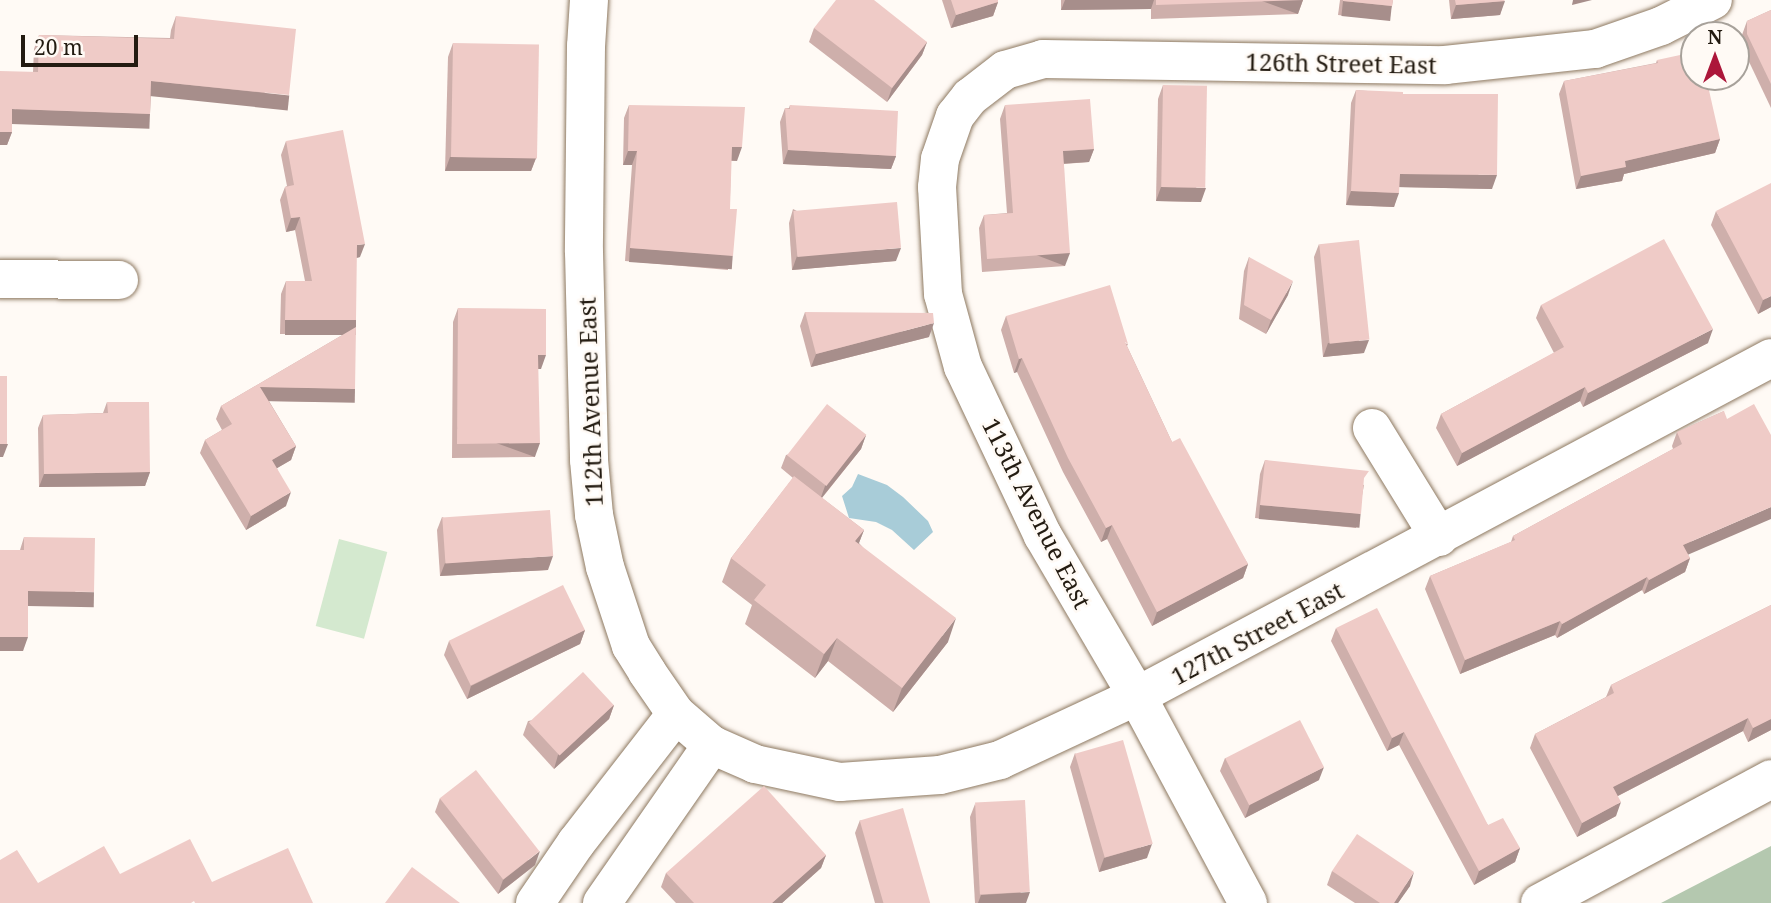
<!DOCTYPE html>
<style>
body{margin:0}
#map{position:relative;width:1771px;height:903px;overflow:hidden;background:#fffaf5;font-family:"Noto Serif",serif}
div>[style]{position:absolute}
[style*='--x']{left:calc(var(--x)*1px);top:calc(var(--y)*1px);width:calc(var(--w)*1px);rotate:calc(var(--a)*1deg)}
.green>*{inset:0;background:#d4e9cf;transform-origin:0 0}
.forest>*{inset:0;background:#b4c8af}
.water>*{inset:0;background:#a8ccd8}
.roads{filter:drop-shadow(0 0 2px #8e7961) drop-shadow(0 0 2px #8e7961)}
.street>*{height:38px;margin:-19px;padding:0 19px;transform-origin:19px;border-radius:19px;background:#fff}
.wall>*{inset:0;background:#ceafab}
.shaded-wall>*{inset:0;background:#a78e8b;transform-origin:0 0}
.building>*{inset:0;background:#efcbc7;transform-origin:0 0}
span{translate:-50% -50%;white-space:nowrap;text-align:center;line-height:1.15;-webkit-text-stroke:5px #fffaf5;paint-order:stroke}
.street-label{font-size:24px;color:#231b11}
.north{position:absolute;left:1680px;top:21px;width:70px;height:70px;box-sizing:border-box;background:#fffaf5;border:2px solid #a7a19a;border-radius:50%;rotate:0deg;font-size:19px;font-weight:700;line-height:28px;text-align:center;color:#231b11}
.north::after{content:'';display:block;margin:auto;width:24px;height:32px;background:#ac163a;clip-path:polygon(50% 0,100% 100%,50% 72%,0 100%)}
.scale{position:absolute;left:21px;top:35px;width:117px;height:32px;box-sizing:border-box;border:4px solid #231b11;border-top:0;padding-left:9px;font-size:21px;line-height:24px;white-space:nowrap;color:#231b11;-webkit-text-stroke:5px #fffaf5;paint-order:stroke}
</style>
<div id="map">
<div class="green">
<i style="left:339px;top:539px;width:50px;height:90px;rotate:15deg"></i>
</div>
<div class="forest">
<i style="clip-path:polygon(1771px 846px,1771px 903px,1661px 903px)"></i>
</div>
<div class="water">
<i style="clip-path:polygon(858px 474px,887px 485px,903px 497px,928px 521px,933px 532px,914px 550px,892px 530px,876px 522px,849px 518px,842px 496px,852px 487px)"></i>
</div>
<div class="roads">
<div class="street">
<i style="--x:589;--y:0;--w:46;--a:93.7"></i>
<i style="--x:586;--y:46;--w:206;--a:90.6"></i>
<i style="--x:584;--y:252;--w:208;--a:88.6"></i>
<i style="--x:589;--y:460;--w:55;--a:84.8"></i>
<i style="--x:594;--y:515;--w:53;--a:78.1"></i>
<i style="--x:605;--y:567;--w:83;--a:71.8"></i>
<i style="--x:631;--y:646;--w:31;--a:58"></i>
<i style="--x:647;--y:672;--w:51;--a:55.4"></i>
<i style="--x:676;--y:714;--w:48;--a:40.7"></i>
<i style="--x:712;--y:745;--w:47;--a:23.8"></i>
<i style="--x:755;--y:764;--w:87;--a:12"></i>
<i style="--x:840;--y:782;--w:100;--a:-4"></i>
<i style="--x:940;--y:775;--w:62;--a:-14"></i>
<i style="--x:1000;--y:760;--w:151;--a:-25"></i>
<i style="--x:1137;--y:696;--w:718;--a:-28.06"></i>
<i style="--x:0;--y:279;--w:119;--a:0.5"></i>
<i style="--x:1372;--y:428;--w:128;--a:58.4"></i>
<i style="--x:535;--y:903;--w:73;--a:-55.7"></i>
<i style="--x:576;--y:843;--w:163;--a:-52.2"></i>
<i style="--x:602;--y:903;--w:193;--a:-55.2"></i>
<i style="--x:1248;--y:903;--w:235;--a:-118.2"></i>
<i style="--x:1137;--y:696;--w:186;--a:-120.4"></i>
<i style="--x:1043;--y:536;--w:187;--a:-115.3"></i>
<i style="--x:963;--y:367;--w:76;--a:-105.3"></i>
<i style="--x:943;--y:294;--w:107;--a:-93.2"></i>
<i style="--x:937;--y:187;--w:28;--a:-84"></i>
<i style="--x:940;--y:159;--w:46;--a:-70.8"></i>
<i style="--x:955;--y:116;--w:24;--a:-52"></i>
<i style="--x:970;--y:97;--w:44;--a:-37.6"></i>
<i style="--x:1005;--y:70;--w:40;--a:-16"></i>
<i style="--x:1043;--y:59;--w:402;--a:0.9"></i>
<i style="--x:1445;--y:65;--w:151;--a:-6.1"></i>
<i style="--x:1595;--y:49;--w:70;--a:-19.2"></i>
<i style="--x:1661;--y:26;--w:58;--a:-26.6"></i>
<i style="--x:1540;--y:903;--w:262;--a:-28.2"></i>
</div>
</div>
<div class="wall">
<i style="clip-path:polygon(942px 0,998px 0,998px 2px,993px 16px,951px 28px)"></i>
<i style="clip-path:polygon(1061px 0,1303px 0,1298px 14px,1151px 19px,1151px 9px,1061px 10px)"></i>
<i style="clip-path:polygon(1340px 0,1393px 0,1392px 6px,1387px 20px,1338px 15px)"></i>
<i style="clip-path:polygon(1449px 0,1504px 0,1500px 15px,1451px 19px)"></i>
<i style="clip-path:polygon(1771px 10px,1771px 108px,1742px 47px,1742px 35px,1747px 21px)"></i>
<i style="clip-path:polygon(176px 16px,284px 109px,151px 95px,150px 114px,145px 128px,12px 123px,12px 132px,7px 145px,0 145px,33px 72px,34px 49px,39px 35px,170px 38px,171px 30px)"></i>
<i style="clip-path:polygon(814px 28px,927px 42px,922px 55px,887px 102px,809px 42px)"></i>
<i style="clip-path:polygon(453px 43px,536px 158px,531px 171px,445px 171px,448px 57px)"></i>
<i style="clip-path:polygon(1657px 60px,1720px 139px,1715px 153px,1624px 174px,1622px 181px,1576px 189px,1559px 94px,1564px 81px,1656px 63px)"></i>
<i style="clip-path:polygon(1163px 85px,1201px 202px,1156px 201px,1158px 99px)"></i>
<i style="clip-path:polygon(1356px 90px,1403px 94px,1492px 189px,1399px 187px,1394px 207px,1346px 205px,1351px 103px)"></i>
<i style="clip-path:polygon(629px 105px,737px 161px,731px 161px,728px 270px,625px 261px,632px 165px,623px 165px,624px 118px)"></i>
<i style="clip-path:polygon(790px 105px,896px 156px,891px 169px,783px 164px,780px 122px,785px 108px,789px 108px)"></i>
<i style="clip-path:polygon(1005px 105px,1094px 149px,1089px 162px,1064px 164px,1065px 266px,982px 272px,979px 228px,984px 215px,1007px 213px,1000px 119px)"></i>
<i style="clip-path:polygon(286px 141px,360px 257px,356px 258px,350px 402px,269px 401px,296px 446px,291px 460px,277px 468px,286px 506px,246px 530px,200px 453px,205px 440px,222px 430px,216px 419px,221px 406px,344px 334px,280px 334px,281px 294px,286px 281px,305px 281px,295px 230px,286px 232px,280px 200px,285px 187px,287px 186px,281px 155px)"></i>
<i style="clip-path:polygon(793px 209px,896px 261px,792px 270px,789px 223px)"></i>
<i style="clip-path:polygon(1716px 211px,1771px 307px,1758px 314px,1711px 225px)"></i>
<i style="clip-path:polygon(1319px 244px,1364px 353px,1323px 357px,1314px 257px)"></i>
<i style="clip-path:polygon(1249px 257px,1288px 295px,1266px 334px,1239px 319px,1244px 271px)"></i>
<i style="clip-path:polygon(1541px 305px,1708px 343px,1583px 407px,1580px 401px,1457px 466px,1436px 428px,1441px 414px,1554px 353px,1536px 318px)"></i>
<i style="clip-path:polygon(458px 308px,541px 369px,538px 369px,535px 457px,452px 458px,453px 322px)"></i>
<i style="clip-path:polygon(805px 312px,929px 337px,811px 367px,800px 326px)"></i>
<i style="clip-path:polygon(1006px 316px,1128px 344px,1127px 346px,1172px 442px,1248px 564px,1243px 578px,1152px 626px,1107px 539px,1101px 542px,1063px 472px,1017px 372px,1014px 373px,1001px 330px)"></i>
<i style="clip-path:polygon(107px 402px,150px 472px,145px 486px,39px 487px,38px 428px,43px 415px,103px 413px)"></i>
<i style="clip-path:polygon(1724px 411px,1688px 555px,1690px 558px,1685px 572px,1644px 594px,1642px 590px,1557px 638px,1555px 635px,1460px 674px,1425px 589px,1430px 576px,1511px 542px,1513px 536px,1673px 449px,1672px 446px,1677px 432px)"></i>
<i style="clip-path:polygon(866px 435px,861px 449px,822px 498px,864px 530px,859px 543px,948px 642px,893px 712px,828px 661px,815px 678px,745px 624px,752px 605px,722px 582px,731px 558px,793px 478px,781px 468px,786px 455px)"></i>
<i style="clip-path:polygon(1265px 460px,1364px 485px,1356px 528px,1255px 518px,1260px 474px)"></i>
<i style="clip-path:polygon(442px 517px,548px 570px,440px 576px,437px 530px)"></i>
<i style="clip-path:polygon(24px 537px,89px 606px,28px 605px,23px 651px,0 651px,0 550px,20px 550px)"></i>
<i style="clip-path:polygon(1771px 605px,1771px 730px,1748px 742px,1743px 731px,1618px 796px,1616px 816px,1577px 837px,1530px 748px,1535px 734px,1606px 697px,1611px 685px)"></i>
<i style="clip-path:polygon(1336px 628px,1488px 825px,1520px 848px,1515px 862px,1474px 885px,1399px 745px,1387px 751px,1331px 641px)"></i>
<i style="clip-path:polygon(585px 630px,580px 644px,467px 699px,444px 655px,449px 641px)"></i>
<i style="clip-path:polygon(614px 705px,609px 719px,554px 769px,523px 735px,528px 721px)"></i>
<i style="clip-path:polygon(1075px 753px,1147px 858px,1099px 872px,1070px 767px)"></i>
<i style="clip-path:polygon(1225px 758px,1319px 780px,1245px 818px,1220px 771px)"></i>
<i style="clip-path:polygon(440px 798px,535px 865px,498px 894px,435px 812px)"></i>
<i style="clip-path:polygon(975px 804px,1026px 903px,975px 903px,970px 817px)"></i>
<i style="clip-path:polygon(860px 820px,930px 903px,875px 903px,855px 833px)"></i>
<i style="clip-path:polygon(826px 855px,821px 868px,782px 903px,676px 903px,661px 887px,666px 873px)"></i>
<i style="clip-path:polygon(1332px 871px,1410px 886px,1398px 903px,1355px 903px,1327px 885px)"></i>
</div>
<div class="shaded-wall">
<i style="clip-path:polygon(1065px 0,1154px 0,1151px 9px,1061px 10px)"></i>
<i style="left:1303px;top:0;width:15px;height:147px;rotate:110deg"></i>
<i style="clip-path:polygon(1573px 0,1592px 0,1572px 5px)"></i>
<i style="left:1343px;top:1px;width:49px;height:15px;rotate:6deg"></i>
<i style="clip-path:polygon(1505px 1px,1500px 15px,1451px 19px,1456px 5px)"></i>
<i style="clip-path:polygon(998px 2px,993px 16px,951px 28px,956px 15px)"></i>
<i style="clip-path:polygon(927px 42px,922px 55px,887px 102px,892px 88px)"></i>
<i style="left:151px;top:81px;width:139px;height:15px;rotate:6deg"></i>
<i style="left:12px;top:109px;width:138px;height:15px;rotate:2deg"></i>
<i style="clip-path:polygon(0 132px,12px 132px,7px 145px,0 145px)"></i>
<i style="clip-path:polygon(1720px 139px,1715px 153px,1624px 174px,1622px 181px,1576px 189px,1581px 176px,1625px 161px)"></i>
<i style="clip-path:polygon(732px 147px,742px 147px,737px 161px,727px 160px)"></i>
<i style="clip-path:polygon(1094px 149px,1089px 162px,1058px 164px,1063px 151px)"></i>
<i style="clip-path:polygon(788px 150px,896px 156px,891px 169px,783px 164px)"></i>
<i style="clip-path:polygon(628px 151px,637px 151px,632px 165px,623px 165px)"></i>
<i style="clip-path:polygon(450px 157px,536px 158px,531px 171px,445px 171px)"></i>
<i style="clip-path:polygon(1400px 174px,1497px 175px,1492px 189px,1395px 187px)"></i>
<i style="clip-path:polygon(1161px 187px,1206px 188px,1201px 202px,1156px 201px)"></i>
<i style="clip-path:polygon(1351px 191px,1399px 193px,1394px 207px,1346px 205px)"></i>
<i style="clip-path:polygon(300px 217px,295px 230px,286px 232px,291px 218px)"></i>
<i style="clip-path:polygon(365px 244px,360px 257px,352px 259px,357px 245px)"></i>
<i style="left:630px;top:248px;width:103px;height:14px;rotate:4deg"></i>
<i style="clip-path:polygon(901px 248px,896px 261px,792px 270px,797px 256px)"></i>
<i style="left:1070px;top:253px;width:14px;height:83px;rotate:111deg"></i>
<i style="clip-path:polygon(1293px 281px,1288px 295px,1266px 334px,1271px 320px)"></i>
<i style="clip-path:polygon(1771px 296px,1771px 307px,1758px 314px,1763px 300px)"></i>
<i style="left:285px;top:320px;width:71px;height:15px"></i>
<i style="clip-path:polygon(934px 323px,929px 337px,811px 367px,816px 354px)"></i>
<i style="clip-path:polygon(1713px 329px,1708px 343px,1583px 407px,1588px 393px)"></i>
<i style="clip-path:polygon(1369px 340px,1364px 353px,1323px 357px,1328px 343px)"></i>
<i style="clip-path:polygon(538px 355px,546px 355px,541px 369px,533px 369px)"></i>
<i style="clip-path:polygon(1022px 358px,1017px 372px,1014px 373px,1019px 359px)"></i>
<i style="left:260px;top:387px;width:95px;height:14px;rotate:1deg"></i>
<i style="clip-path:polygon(1585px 387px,1580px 401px,1457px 466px,1462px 453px)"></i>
<i style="clip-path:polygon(866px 435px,861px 449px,820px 500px,825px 486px)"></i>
<i style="left:540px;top:443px;width:15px;height:83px;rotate:110deg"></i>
<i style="clip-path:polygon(0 444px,8px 444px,3px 457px,0 457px)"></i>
<i style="clip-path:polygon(296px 446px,291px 460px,267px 474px,272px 460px)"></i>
<i style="clip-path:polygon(150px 472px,145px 486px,39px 487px,44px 474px)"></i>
<i style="clip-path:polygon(291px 492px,286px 506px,246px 530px,251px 516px)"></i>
<i style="left:1260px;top:505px;width:101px;height:14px;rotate:5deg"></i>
<i style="clip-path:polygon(1771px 507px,1771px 519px,1678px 559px,1683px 545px)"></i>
<i style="clip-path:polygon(1112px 525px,1107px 539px,1101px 542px,1106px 528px)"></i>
<i style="clip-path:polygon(864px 530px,855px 553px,855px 541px)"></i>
<i style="clip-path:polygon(553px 556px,548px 570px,440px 576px,445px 563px)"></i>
<i style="clip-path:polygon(1690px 558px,1685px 572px,1644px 594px,1649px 580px)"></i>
<i style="clip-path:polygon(1248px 564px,1243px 578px,1152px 626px,1157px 612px)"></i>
<i style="clip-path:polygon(1647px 577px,1642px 590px,1557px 638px,1562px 624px)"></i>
<i style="left:28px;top:591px;width:66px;height:15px;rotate:1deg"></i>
<i style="clip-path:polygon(956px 618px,948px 642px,893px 712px,902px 688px)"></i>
<i style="clip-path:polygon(1560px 621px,1555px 635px,1460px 674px,1465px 660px)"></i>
<i style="clip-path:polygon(585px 630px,580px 644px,467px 699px,471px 686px)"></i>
<i style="clip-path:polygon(0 637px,28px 637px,23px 651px,0 651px)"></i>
<i style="clip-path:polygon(837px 638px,828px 661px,815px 678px,824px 654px)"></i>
<i style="clip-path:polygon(614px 705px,609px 719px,554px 769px,558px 755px)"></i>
<i style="clip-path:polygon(1748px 718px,1743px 731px,1608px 801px,1613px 787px)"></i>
<i style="clip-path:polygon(1771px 719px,1771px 730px,1748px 742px,1753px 728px)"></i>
<i style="clip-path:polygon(1404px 732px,1399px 745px,1387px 751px,1392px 738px)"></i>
<i style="clip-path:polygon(1324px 767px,1319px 780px,1245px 818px,1250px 804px)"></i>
<i style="clip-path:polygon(1621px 802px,1616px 816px,1577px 837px,1582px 823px)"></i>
<i style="clip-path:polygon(1152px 844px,1147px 858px,1099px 872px,1104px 858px)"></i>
<i style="clip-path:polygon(1520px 848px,1515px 862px,1474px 885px,1479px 871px)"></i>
<i style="clip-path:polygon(540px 851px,535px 865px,498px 894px,503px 880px)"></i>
<i style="clip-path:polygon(826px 855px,821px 868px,782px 903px,772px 903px)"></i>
<i style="clip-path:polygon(1414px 872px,1410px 886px,1398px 903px,1394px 903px)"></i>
<i style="clip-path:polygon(1030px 892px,1026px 903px,978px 903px,981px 895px)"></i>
</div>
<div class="building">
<i style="clip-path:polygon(836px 0,874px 0,927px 42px,892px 88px,814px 28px)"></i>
<i style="clip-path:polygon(951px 0,998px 0,998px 2px,956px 15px)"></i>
<i style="clip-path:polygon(1156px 0,1303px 0,1156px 5px)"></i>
<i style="clip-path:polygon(1343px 0,1393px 0,1392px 6px,1343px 1px)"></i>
<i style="clip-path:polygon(1455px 0,1504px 0,1505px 1px,1456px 5px)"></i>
<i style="clip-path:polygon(1771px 10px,1771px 84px,1747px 34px,1747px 21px)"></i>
<i style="clip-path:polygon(176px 16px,296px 29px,289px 95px,151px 81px,150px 114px,12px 109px,12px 132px,0 132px,0 71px,38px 72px,39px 35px,174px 39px)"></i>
<i style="left:453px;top:43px;width:86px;height:114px;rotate:1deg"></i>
<i style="clip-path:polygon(1694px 52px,1694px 77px,1706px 77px,1720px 139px,1625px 161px,1626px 167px,1581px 176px,1564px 81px,1658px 63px,1657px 60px)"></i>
<i style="left:1163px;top:85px;width:44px;height:102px;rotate:1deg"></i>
<i style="clip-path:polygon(1356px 90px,1403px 92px,1403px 94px,1498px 94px,1497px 175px,1400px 174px,1399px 193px,1351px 191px)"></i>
<i style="clip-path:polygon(1090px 99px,1094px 149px,1063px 151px,1070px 253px,987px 259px,984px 215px,1013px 213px,1005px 105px)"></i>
<i style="clip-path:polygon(629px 105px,745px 107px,742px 147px,732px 147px,730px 209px,737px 209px,733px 256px,630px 248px,637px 151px,628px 151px)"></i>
<i style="clip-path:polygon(790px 105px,898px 111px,896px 156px,788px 150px,785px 108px,790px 109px)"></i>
<i style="clip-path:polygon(343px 130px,365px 244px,357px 245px,356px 320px,285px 320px,286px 281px,312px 281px,300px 217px,291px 218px,285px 187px,294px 185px,286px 141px)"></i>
<i style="clip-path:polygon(1771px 183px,1771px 296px,1763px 300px,1716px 211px)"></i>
<i style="left:897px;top:202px;width:46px;height:104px;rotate:85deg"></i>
<i style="clip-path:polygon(1664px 239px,1713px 329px,1588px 393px,1585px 387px,1462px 453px,1441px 414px,1564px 347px,1541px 305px)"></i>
<i style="left:1359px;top:240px;width:100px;height:40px;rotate:84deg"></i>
<i style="clip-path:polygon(1249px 257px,1293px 281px,1271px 320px,1244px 305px)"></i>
<i style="clip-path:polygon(1110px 285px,1128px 344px,1125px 342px,1172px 442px,1180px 438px,1248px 564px,1157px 612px,1112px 525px,1106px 528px,1068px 458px,1022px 358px,1019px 359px,1006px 316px)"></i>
<i style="clip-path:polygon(458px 308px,546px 309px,546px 355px,538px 355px,540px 443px,457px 444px)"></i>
<i style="clip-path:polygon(805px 312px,933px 313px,934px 323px,816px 354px)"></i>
<i style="clip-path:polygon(356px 327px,355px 389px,260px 387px,296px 446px,272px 460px,291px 492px,251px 516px,205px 440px,232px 424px,221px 406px)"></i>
<i style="left:0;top:376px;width:7px;height:68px"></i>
<i style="clip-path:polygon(107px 402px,149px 402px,150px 472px,44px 474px,43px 415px,108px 413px)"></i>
<i style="left:827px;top:404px;width:50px;height:65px;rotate:38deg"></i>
<i style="clip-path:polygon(1754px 404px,1771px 435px,1771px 507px,1683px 545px,1690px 558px,1649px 580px,1647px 577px,1562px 624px,1560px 621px,1465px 660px,1430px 576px,1515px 540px,1513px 536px,1682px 444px,1677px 432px,1724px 411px,1727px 419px)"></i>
<i style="clip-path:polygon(1265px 460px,1369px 471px,1364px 478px,1361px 514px,1260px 505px)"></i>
<i style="clip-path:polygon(794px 476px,864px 530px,855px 541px,956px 618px,902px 688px,837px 638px,824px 654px,754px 600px,766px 585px,731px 558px)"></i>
<i style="left:550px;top:510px;width:46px;height:108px;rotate:86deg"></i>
<i style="clip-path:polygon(24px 537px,95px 538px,94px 592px,28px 591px,28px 637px,0 637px,0 550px,24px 550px)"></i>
<i style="left:563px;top:585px;width:50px;height:127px;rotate:64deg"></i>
<i style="clip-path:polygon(1771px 605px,1771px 719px,1753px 728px,1748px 718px,1613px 787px,1621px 802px,1582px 823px,1535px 734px,1614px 693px,1611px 685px)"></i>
<i style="clip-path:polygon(1377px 608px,1488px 825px,1503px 818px,1520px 848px,1479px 871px,1404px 732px,1392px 738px,1336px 628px)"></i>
<i style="left:583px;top:672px;width:45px;height:74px;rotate:47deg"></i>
<i style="left:1300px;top:720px;width:53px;height:84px;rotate:63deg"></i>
<i style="left:1123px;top:740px;width:108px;height:50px;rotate:74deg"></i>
<i style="left:476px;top:770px;width:103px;height:46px;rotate:52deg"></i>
<i style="clip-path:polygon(764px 786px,826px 855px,772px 903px,694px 903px,666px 873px)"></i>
<i style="left:1025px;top:800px;width:92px;height:50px;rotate:87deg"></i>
<i style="left:903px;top:808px;width:99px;height:45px;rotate:74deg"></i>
<i style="clip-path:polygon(1357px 834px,1414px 872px,1394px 903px,1380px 903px,1332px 871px)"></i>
<i style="clip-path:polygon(190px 839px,212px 882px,288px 848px,313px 903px,195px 903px,194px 901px,191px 903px,0 903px,0 860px,17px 850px,38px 883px,104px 846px,120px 874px)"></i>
<i style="clip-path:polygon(412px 867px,460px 903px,385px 903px)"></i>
</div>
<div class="street-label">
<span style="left:1341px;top:63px;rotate:1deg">126th Street East</span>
<span style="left:590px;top:402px;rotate:-92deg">112th Avenue East</span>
<span style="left:1037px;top:513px;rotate:63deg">113th Avenue East</span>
<span style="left:1257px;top:633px;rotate:-28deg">127th Street East</span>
</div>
<div class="north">N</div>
<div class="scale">20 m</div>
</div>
